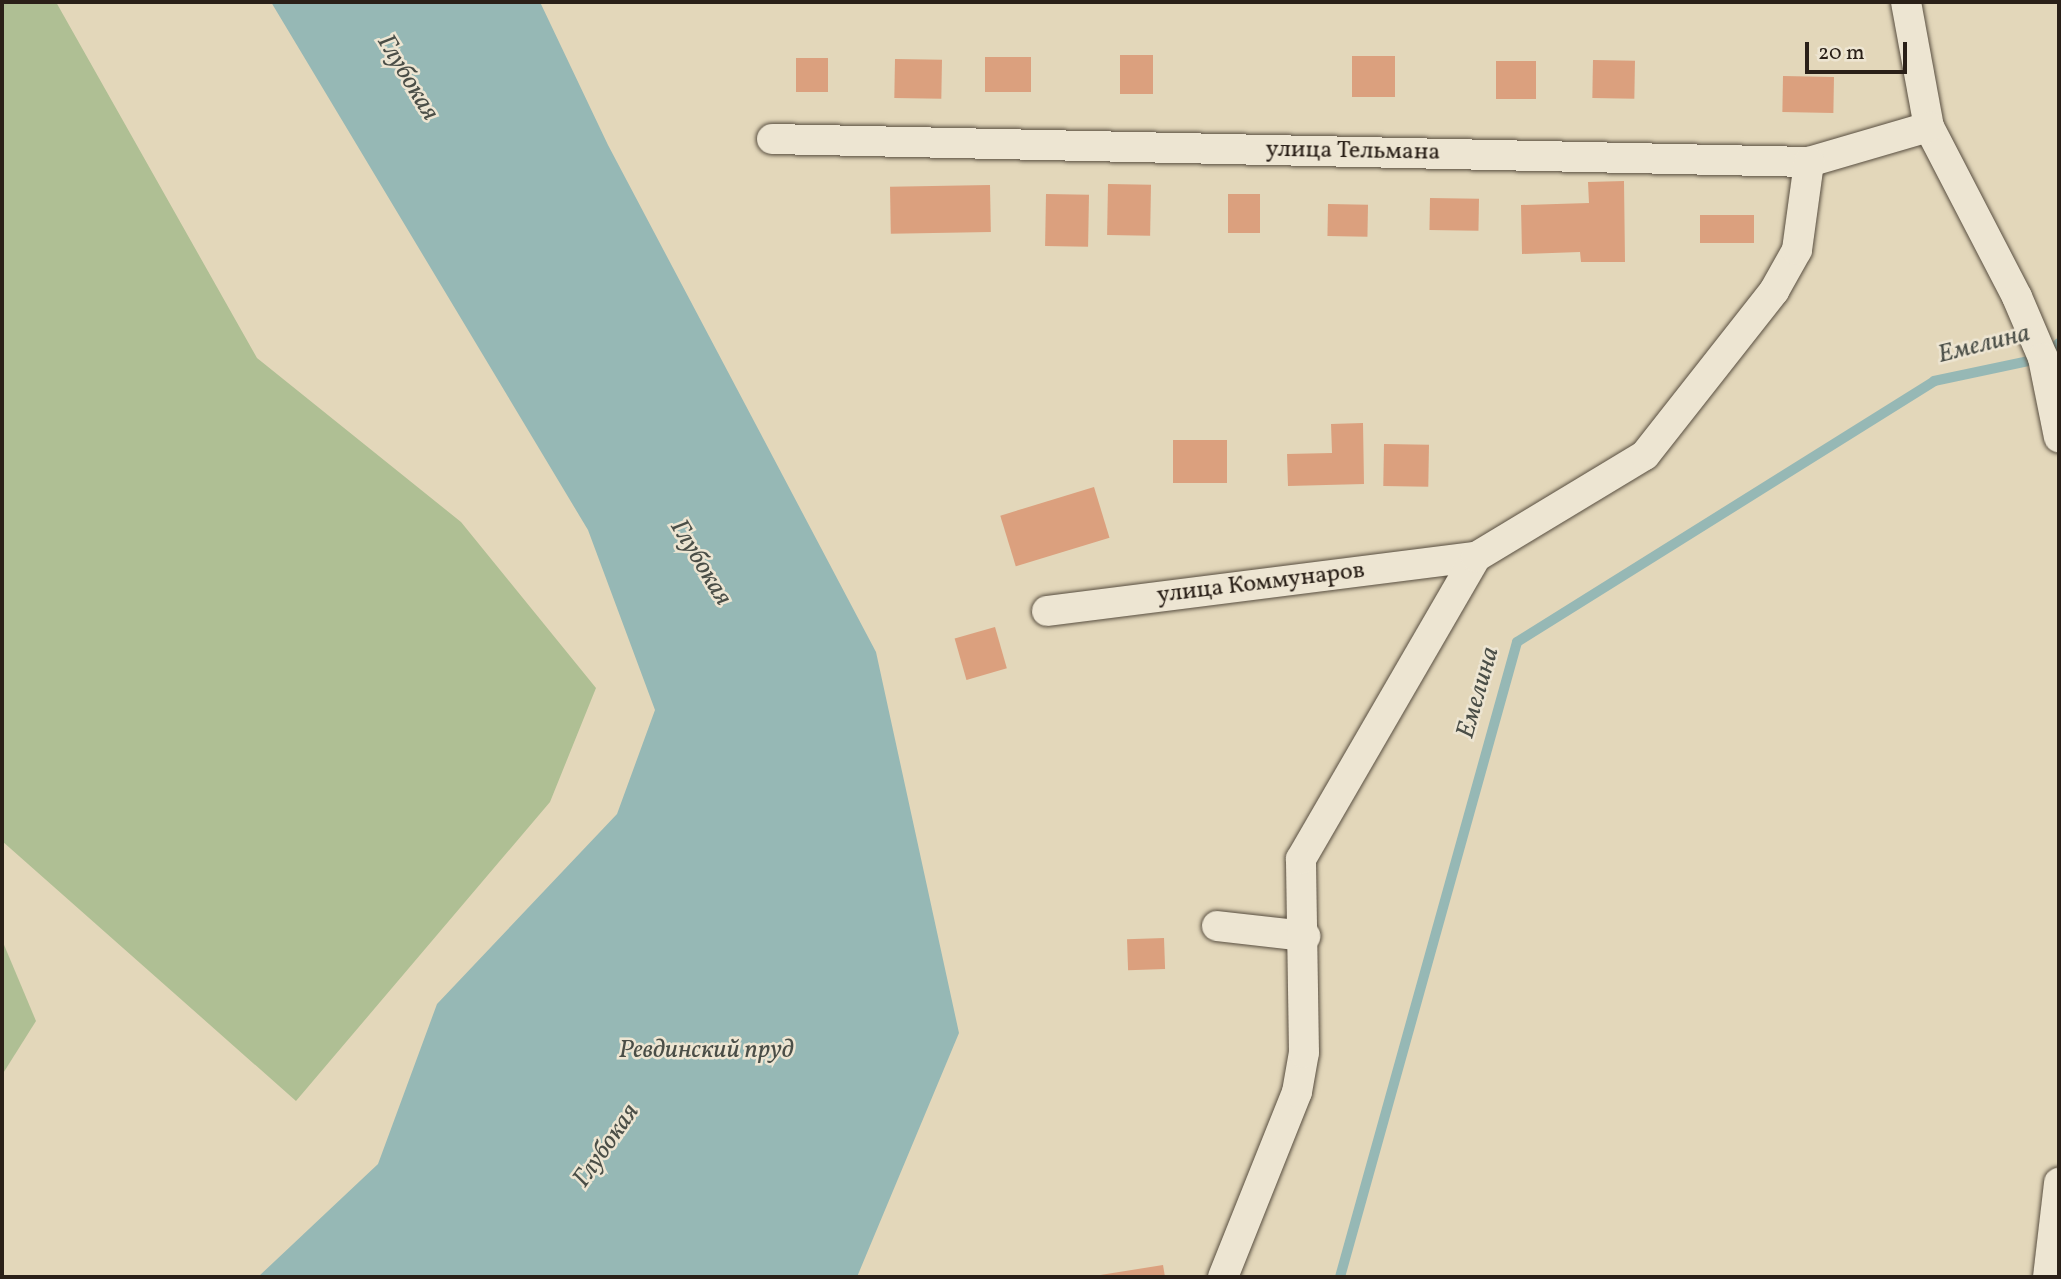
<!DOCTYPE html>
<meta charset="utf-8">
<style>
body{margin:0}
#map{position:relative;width:2061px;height:1279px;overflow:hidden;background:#e3d7ba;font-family:Vollkorn,serif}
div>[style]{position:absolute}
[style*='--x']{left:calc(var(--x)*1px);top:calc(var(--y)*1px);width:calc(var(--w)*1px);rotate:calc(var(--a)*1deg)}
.green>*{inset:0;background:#afbf94}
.water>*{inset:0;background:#96b8b5}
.stream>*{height:10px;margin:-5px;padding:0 5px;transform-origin:5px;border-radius:5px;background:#96b8b5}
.building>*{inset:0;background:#dba07e;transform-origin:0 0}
.roads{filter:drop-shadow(0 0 2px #584e40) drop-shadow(0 0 2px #584e40)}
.minor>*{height:30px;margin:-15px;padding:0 15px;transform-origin:15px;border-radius:15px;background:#ede5d2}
span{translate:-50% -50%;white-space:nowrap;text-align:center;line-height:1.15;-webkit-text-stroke:5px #ede5d2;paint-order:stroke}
.street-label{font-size:24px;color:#2a2018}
.water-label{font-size:26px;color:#4a4e47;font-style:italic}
.frame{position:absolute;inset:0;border:4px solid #2a2018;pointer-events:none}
.scale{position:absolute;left:1805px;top:42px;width:102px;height:32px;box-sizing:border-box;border:4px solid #2a2018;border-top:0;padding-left:9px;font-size:21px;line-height:24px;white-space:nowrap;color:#2a2018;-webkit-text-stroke:5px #ede5d2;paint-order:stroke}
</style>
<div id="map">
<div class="green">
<i style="clip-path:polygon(2px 2px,56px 2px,257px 358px,461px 522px,596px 688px,550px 802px,296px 1101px,2px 841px)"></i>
<i style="clip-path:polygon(2px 940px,36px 1021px,2px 1075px)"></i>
</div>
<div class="water">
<i style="clip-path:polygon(271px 2px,540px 2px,608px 145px,876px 652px,959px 1033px,857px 1277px,258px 1277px,378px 1164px,437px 1004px,617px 814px,655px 710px,588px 530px)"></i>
</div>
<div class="stream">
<i style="--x:1340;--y:1277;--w:659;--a:-74.42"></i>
<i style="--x:1517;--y:642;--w:492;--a:-32"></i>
<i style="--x:1934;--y:381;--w:111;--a:-11.9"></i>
<i style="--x:2043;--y:358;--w:22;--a:-43"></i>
</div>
<div class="building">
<i style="left:1120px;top:55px;width:33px;height:39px"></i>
<i style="left:1352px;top:56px;width:43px;height:41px"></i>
<i style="left:985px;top:57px;width:46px;height:35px"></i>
<i style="left:796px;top:58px;width:32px;height:34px"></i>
<i style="left:895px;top:59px;width:47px;height:39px;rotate:1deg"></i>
<i style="left:1593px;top:60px;width:42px;height:38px;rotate:1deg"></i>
<i style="left:1496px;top:61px;width:40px;height:38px"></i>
<i style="left:1783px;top:76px;width:51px;height:36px;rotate:1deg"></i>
<i style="clip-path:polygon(1624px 181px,1625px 262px,1581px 262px,1580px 252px,1522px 254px,1521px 205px,1589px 203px,1588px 182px)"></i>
<i style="left:1108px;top:184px;width:43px;height:51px;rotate:1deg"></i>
<i style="left:990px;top:185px;width:47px;height:100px;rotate:89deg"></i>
<i style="left:1046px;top:194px;width:43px;height:52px;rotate:1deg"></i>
<i style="left:1228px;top:194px;width:32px;height:39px"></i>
<i style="left:1430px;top:198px;width:49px;height:32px;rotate:1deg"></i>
<i style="left:1328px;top:204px;width:40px;height:32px;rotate:1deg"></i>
<i style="left:1700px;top:215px;width:54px;height:28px"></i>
<i style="clip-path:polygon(1363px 423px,1364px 484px,1288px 486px,1287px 454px,1332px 453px,1331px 424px)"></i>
<i style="left:1173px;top:440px;width:54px;height:43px"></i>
<i style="left:1384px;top:444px;width:45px;height:42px;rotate:1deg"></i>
<i style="left:1094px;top:487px;width:53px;height:98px;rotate:73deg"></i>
<i style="left:995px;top:627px;width:43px;height:42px;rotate:74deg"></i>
<i style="left:1164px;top:938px;width:31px;height:37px;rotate:88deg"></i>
<i style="clip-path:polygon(1163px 1265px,1165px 1277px,1094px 1277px,1094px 1276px)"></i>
</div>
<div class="roads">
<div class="minor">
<i style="--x:1906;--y:2;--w:127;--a:79.6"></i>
<i style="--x:1929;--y:127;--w:191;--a:62.6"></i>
<i style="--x:2017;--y:297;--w:66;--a:66.9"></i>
<i style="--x:2043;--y:358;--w:81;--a:78.6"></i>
<i style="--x:772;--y:139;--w:1037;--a:1.27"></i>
<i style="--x:1809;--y:162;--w:125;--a:-16.3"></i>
<i style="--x:1047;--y:611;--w:432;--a:-7.2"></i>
<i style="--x:1217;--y:926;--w:89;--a:6.5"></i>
<i style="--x:1223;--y:1277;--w:199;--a:-68.2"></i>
<i style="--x:1297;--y:1092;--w:40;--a:-80"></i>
<i style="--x:1304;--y:1053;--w:194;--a:-90.9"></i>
<i style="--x:1301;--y:859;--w:349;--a:-59.9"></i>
<i style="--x:1476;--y:557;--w:197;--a:-31.1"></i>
<i style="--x:1645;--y:455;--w:209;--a:-51.8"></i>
<i style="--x:1774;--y:291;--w:47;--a:-60.7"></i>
<i style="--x:1797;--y:250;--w:89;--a:-82.2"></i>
<i style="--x:2048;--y:1277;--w:95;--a:-83.3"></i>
</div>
</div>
<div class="street-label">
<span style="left:1353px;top:152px;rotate:1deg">улица Тельмана</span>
<span style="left:1261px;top:584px;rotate:-7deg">улица Коммунаров</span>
</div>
<div class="water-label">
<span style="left:407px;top:78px;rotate:59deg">Глубокая</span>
<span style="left:1984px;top:345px;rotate:-14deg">Емелина</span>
<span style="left:700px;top:563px;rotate:59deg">Глубокая</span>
<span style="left:1479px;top:693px;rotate:-74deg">Емелина</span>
<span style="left:706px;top:1051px">Ревдинский пруд</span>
<span style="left:607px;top:1146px;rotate:-55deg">Глубокая</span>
</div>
<div class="frame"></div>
<div class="scale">20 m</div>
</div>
